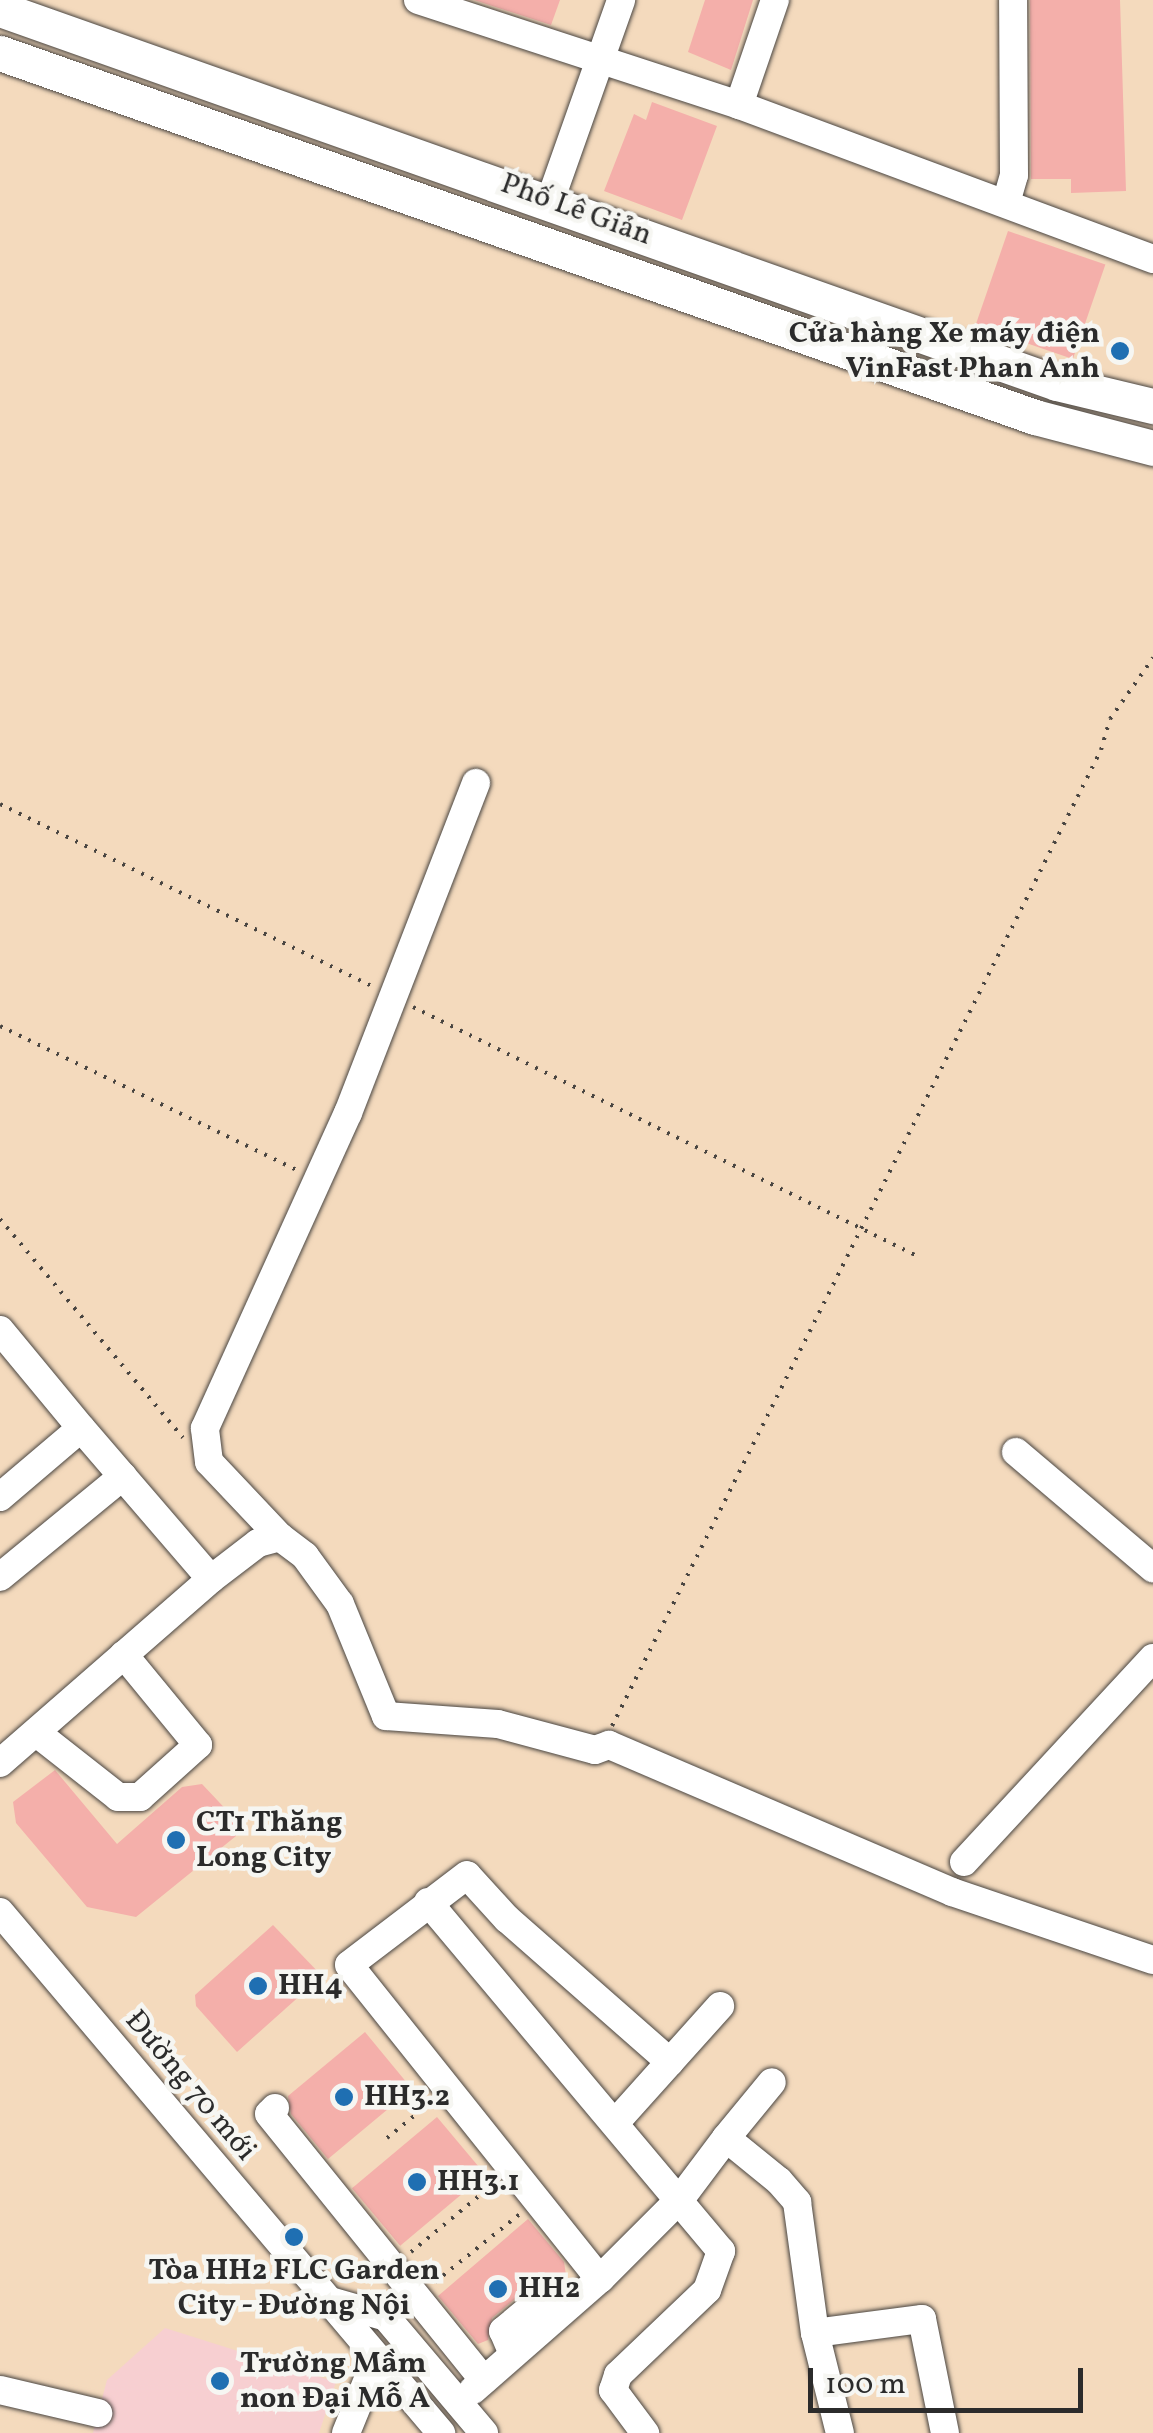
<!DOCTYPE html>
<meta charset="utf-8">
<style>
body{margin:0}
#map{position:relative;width:1153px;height:2433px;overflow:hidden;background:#f4dabd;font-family:Vollkorn,serif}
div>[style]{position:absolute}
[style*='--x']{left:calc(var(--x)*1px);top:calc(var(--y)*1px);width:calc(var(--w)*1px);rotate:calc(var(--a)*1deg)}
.built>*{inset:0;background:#f7cfd1}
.building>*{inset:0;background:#f4afaa;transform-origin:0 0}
.path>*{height:4px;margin-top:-2px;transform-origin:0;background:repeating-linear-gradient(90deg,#494541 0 2.5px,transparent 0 10.5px)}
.roads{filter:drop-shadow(0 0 2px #494541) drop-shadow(0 0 2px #494541)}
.minor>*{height:28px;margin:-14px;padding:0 14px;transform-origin:14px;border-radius:14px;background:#fff}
.major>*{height:35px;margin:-17.5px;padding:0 17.5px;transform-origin:17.5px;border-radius:17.5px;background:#fff}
.dots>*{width:28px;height:28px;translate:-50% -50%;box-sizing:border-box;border:5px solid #f6f6f2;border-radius:50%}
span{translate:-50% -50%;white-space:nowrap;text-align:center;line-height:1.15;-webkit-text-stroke:9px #f6f6f2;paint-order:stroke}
.street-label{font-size:30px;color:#2b2b2b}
.poi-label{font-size:30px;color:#2b2b2b;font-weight:700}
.right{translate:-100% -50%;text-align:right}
.left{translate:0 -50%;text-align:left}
.scale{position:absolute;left:808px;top:2368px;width:275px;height:45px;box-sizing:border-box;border:5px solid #2b2b2b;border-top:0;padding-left:12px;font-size:30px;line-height:35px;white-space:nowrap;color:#2b2b2b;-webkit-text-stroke:8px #f6f6f2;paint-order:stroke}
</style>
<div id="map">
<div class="built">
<i style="clip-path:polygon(165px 2328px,336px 2382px,319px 2433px,93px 2433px,107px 2380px)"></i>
</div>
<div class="building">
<i style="clip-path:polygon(474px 0,560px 0,551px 25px)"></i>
<i style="clip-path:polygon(705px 0,753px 0,731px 70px,688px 52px)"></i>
<i style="clip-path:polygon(1030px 0,1120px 0,1126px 191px,1071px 193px,1071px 179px,1031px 179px)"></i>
<i style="clip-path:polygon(652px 102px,717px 126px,682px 220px,604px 191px,634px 114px,646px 120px)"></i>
<i style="left:1008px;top:231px;width:103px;height:100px;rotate:19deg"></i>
<i style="clip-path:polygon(55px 1770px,117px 1844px,182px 1787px,202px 1784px,235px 1819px,236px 1836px,136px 1917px,87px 1907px,16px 1823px,13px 1802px)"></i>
<i style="clip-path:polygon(273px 1925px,322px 1976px,237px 2052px,196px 2006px,195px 1995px)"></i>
<i style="clip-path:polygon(365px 2032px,412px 2089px,328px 2159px,291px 2114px,288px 2096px)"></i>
<i style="left:437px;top:2117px;width:75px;height:111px;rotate:50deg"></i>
<i style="clip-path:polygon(528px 2219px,564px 2262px,566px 2275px,556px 2283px,533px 2284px,492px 2318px,488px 2340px,478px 2344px,438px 2296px)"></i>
</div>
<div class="path">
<i style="--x:0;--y:804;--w:415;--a:26.1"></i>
<i style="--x:413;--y:1007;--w:560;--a:26.29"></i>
<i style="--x:0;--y:1026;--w:330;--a:25.9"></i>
<i style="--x:0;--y:1219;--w:285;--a:50.1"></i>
<i style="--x:612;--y:1726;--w:1092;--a:-63.39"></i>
<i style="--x:1101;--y:750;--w:32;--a:-74"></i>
<i style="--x:1110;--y:719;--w:75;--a:-54.8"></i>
<i style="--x:387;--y:2138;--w:55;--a:-39.1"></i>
<i style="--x:411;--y:2252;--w:110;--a:-39.5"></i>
<i style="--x:435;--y:2282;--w:110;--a:-38.7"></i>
</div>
<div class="roads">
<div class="minor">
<i style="--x:418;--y:0;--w:338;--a:18.1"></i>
<i style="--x:739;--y:105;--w:442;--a:20.4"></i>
<i style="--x:739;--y:105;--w:111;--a:-71.1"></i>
<i style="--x:550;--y:201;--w:213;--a:-70.5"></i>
<i style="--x:1006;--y:203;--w:29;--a:-74"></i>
<i style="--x:1014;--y:175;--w:175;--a:-90.3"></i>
<i style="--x:0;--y:1330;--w:127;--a:50.4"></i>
<i style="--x:1016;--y:1452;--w:180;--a:40.3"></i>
<i style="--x:0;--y:1497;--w:106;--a:-40.4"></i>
<i style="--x:81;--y:1428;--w:199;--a:49.3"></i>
<i style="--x:280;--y:1537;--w:103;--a:-133.4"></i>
<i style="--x:209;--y:1462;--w:34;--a:-97"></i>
<i style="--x:205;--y:1428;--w:346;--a:-65.6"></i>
<i style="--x:348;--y:1113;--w:354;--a:-68.8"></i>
<i style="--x:0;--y:1577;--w:159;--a:-39.4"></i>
<i style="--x:38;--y:1734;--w:102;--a:38.2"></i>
<i style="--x:118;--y:1797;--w:22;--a:0"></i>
<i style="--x:140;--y:1797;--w:78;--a:-41.9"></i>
<i style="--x:198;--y:1745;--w:117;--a:-129.4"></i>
<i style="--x:0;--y:1763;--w:280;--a:-41.1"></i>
<i style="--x:211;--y:1579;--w:59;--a:-37.5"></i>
<i style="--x:258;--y:1543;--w:23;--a:-15"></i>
<i style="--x:280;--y:1537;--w:31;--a:37"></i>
<i style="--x:305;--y:1556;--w:59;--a:53.9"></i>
<i style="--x:340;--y:1604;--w:121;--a:67.7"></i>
<i style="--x:386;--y:1716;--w:112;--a:4.1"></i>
<i style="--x:498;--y:1724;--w:100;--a:15"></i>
<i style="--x:595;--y:1750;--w:15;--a:-20"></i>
<i style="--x:609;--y:1745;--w:373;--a:23.2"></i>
<i style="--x:952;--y:1892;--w:212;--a:18.7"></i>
<i style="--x:964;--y:1862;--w:278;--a:-47.2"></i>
<i style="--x:428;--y:1902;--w:456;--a:50"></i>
<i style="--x:721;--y:2251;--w:41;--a:109.7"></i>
<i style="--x:707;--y:2290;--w:123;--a:136.3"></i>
<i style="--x:618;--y:2375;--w:16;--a:108"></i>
<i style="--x:613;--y:2390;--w:54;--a:53.3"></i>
<i style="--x:0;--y:1912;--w:683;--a:49.75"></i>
<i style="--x:670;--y:2062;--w:217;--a:-138.7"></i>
<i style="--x:507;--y:1919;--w:59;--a:-132.3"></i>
<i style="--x:467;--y:1875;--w:148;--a:142.7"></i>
<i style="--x:349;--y:1965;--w:402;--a:51.4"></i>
<i style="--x:600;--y:2279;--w:115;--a:-45"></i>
<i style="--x:681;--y:2198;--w:75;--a:-53.1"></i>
<i style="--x:726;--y:2138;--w:68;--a:39.1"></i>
<i style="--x:779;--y:2181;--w:28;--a:49"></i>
<i style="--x:797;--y:2202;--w:132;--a:82.2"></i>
<i style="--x:815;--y:2333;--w:103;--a:76"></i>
<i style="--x:275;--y:2108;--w:8;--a:135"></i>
<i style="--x:269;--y:2114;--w:342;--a:51.1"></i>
<i style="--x:616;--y:2122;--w:156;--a:-48.1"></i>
<i style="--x:726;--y:2138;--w:72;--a:-50.6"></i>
<i style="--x:330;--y:2301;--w:58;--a:15.9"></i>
<i style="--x:386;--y:2317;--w:152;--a:49.8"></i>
<i style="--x:815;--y:2333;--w:108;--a:-7.5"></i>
<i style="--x:922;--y:2319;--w:116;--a:78.6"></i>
<i style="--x:513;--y:2354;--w:25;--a:-113"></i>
<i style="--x:503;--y:2331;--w:53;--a:-39.7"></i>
<i style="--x:544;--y:2297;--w:24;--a:28"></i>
<i style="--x:0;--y:2390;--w:101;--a:13.2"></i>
<i style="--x:473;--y:2390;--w:169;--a:-41.2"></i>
<i style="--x:346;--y:2433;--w:82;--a:-67.8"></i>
</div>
<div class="major">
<i style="--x:0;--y:9;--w:1121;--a:19.49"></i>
<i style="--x:1057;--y:383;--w:99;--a:13.5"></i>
<i style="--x:0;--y:53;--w:1097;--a:19.38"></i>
<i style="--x:1035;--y:417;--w:122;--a:14.7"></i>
</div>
</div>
<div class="dots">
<i style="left:1120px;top:351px;background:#1f6fb2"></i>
<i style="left:176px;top:1840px;background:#1f6fb2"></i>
<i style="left:258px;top:1986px;background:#1f6fb2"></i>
<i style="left:344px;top:2097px;background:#1f6fb2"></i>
<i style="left:417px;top:2182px;background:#1f6fb2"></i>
<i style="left:294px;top:2237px;background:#1f6fb2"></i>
<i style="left:498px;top:2289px;background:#1f6fb2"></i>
<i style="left:220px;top:2381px;background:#1f6fb2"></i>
</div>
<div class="street-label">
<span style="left:576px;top:210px;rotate:20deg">Phố Lê Giản</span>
<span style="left:190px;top:2086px;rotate:50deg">Đường 70 mới</span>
</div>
<div class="poi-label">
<span class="right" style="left:1100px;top:351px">Cửa hàng Xe máy điện<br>VinFast Phan Anh</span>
<span class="left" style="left:196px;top:1840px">CT1 Thăng<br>Long City</span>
<span class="left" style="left:278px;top:1986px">HH4</span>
<span class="left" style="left:364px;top:2097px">HH3.2</span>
<span class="left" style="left:437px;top:2182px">HH3.1</span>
<span style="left:294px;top:2288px">Tòa HH2 FLC Garden<br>City - Đường Nội</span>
<span class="left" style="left:518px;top:2289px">HH2</span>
<span class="left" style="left:240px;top:2381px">Trường Mầm<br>non Đại Mỗ A</span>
</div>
<div class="scale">100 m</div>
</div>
